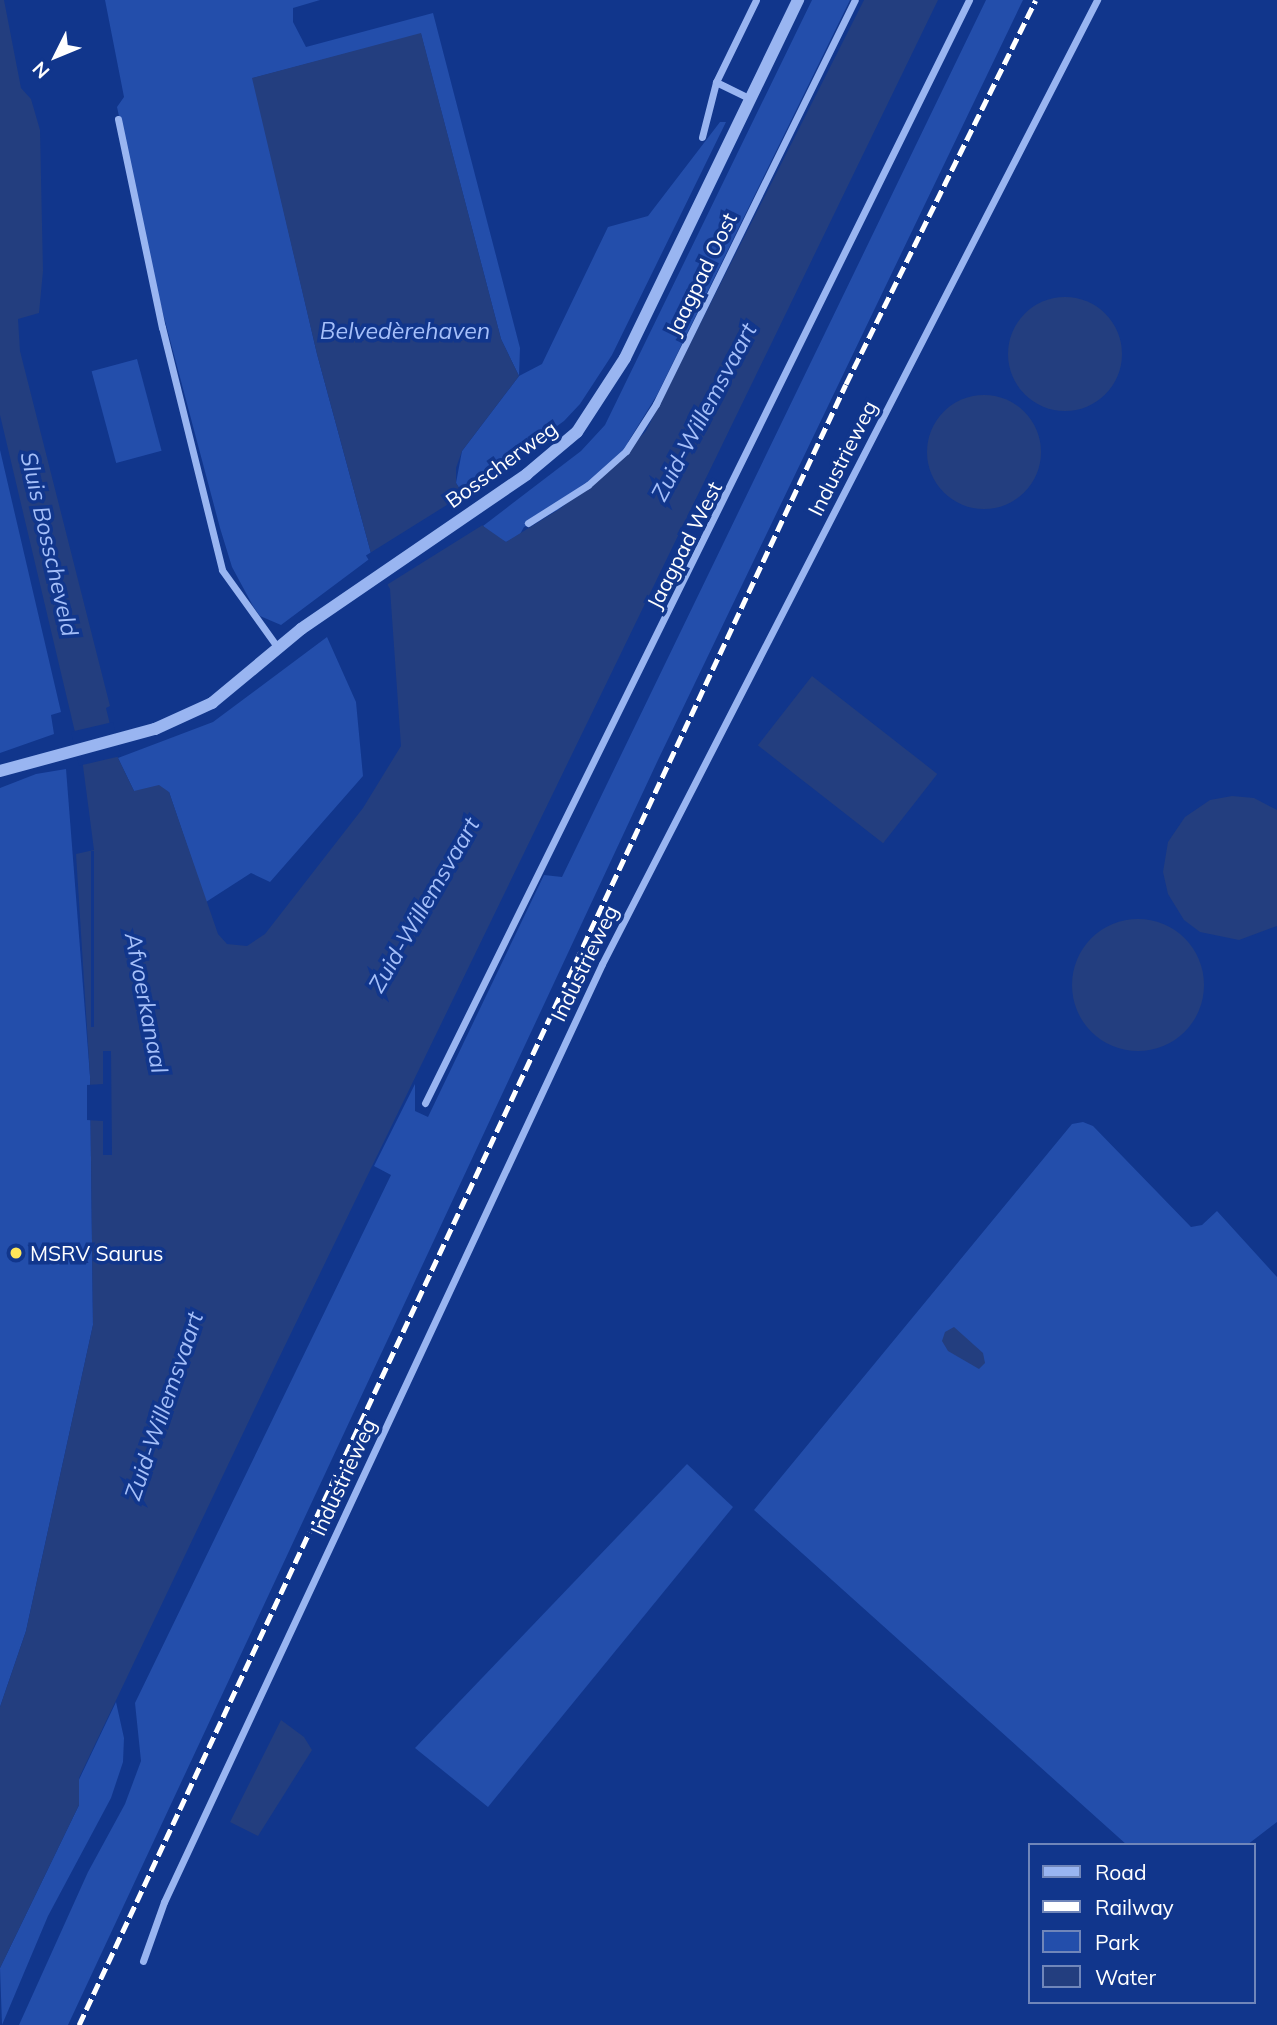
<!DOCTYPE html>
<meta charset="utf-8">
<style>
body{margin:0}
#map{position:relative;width:1277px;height:2025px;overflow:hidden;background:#11368c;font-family:Mulish,sans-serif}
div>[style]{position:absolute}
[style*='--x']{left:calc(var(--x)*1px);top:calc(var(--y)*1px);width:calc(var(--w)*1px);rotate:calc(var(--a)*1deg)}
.green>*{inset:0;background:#234eab;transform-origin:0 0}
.water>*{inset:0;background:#233e7f;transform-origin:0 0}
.round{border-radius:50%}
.pier>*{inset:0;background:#11368c;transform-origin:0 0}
.minor>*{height:7px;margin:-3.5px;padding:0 3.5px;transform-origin:3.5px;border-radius:3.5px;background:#99b5f1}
.tertiary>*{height:12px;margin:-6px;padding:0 6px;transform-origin:6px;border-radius:6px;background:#99b5f1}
.rail>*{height:5px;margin-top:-2.5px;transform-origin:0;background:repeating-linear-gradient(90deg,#fff 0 12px,transparent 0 17px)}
.dots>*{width:19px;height:19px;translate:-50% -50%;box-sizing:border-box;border:4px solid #11368c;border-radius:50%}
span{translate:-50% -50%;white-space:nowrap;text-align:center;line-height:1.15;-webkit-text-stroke:7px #11368c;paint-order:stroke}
.street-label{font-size:21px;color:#fff}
.poi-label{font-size:21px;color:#fff}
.left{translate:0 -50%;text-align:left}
.water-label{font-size:23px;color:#a5bff9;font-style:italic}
.legend{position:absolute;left:1028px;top:1843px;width:228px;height:161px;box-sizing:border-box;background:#11368c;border:2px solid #7086ba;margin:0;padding:9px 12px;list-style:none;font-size:21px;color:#fff}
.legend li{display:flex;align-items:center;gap:14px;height:35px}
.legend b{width:35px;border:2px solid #7086ba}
.north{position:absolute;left:21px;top:21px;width:70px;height:70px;-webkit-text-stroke:5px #11368c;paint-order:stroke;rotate:227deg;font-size:19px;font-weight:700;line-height:28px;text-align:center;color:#fff}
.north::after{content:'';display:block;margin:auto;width:24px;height:32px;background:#fff;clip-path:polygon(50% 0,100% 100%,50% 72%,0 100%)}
</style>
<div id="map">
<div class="green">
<i style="clip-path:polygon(105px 0,320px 0,293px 8px,293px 22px,306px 47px,433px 13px,520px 348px,519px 376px,542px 364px,608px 227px,648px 216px,720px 122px,726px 122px,612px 355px,580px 404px,564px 421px,463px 494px,456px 483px,462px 451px,519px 376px,501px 339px,421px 34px,253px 78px,317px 354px,372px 557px,281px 625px,260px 616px,253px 606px,232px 567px,220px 528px,156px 287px,117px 107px,124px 97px)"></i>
<i style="clip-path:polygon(812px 0,850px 0,657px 395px,628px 442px,633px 446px,558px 510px,524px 527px,519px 536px,506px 542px,497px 538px,483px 526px,581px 451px,605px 425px)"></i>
<i style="clip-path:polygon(986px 0,1023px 0,658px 760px,68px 2025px,19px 2025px,88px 1872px,125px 1804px,141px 1761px,135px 1703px,391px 1175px,374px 1166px,415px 1084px,415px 1111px,428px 1117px,544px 875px,562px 877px)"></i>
<i style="left:137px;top:359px;width:95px;height:47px;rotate:75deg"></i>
<i style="clip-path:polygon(0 450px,61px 712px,51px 715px,54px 734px,0 753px)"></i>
<i style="clip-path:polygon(327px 637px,356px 702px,363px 776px,270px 882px,251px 873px,206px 902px,169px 792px,134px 791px,118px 758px,213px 722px)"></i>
<i style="clip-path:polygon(66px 769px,90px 1076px,93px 1325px,26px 1631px,0 1707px,0 788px,36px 774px)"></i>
<i style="clip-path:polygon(1083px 1122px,1093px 1126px,1191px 1227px,1202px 1225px,1217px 1211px,1277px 1277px,1277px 1822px,1247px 1845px,1127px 1845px,754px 1510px,1072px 1124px)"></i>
<i style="clip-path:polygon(687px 1464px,733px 1507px,488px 1807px,415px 1748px)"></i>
<i style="clip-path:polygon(116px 1702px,124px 1738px,123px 1762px,111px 1798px,48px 1916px,2px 2025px,0 1968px,79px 1805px,76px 1786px)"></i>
</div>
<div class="water">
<i style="clip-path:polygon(0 0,4px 0,21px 88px,31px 99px,40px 130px,43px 271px,39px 313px,18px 319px,20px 351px,110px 706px,106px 708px,118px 758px,134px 791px,159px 785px,169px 792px,218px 934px,227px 944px,247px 946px,265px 934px,363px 808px,401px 746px,390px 589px,372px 557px,317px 354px,252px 78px,421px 33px,501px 339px,519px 376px,462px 451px,456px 468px,456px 483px,483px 526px,506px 542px,558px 510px,604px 475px,646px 431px,864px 0,938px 0,277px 1362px,79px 1778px,79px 1805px,0 1968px,0 1707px,26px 1631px,93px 1325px,90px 1076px,76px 854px,94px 850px,83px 766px,0 415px)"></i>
<i class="round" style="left:1008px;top:297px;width:114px;height:114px"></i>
<i class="round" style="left:927px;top:395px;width:114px;height:114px"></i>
<i style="left:812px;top:676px;width:159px;height:88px;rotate:38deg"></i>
<i style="clip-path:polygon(1232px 796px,1254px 798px,1277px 810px,1277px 926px,1239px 940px,1200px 932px,1184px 920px,1168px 894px,1163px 872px,1168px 842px,1185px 817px,1210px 800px)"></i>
<i class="round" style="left:1072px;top:919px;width:132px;height:132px"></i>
<i style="clip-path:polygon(954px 1327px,983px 1353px,985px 1363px,979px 1369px,948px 1351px,942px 1341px,945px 1332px)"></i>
<i style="clip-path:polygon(281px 1720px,304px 1737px,312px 1750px,258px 1836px,230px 1822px)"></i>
</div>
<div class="pier">
<i style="left:466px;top:493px;width:36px;height:118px;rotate:58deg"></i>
<i style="left:113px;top:722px;width:35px;height:43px;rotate:77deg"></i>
<i style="left:91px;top:851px;width:3px;height:176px"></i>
<i style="clip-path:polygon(103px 1051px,111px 1051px,112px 1155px,103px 1155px,103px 1121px,87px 1120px,87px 1085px,103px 1084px)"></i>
</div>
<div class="minor">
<i style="--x:716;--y:82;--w:39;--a:26"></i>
<i style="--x:118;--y:119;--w:213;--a:78.1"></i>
<i style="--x:162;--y:327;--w:250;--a:76.1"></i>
<i style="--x:222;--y:570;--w:96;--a:54.3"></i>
<i style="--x:702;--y:137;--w:57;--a:-75.7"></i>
<i style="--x:716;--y:82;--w:91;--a:-64"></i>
<i style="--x:528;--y:523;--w:71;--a:-32.3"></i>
<i style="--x:588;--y:485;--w:51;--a:-41.8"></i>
<i style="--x:626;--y:451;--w:56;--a:-57.4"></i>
<i style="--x:656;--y:404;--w:450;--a:-63.8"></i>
<i style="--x:425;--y:1103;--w:1230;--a:-63.75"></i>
<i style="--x:143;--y:1961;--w:63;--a:-70.4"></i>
<i style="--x:164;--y:1902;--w:1035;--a:-64.97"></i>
<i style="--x:602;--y:964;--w:1084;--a:-62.82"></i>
</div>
<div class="tertiary">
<i style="--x:0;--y:771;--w:161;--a:-15.2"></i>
<i style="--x:155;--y:729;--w:63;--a:-24.5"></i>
<i style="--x:212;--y:703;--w:116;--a:-39.7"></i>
<i style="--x:301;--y:629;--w:274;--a:-34.4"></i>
<i style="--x:527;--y:474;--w:65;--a:-40"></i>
<i style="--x:577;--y:432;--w:88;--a:-57"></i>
<i style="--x:625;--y:358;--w:398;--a:-64.2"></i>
</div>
<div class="rail">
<i style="--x:79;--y:2025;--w:1811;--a:-64.95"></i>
<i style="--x:846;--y:384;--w:428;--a:-63.7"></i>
</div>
<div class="dots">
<i style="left:16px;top:1253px;background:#ffe659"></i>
</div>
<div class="street-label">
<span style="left:701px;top:274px;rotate:-64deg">Jaagpad Oost</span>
<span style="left:842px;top:458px;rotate:-63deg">Industrieweg</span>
<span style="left:501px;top:464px;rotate:-36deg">Bosscherweg</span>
<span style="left:684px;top:545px;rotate:-63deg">Jaagpad West</span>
<span style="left:584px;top:963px;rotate:-64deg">Industrieweg</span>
<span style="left:343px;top:1477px;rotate:-65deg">Industrieweg</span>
</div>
<div class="poi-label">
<span class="left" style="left:30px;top:1253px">MSRV Saurus</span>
</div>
<div class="water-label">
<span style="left:405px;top:331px">Belvedèrehaven</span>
<span style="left:704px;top:412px;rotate:-62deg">Zuid-Willemsvaart</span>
<span style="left:49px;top:544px;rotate:77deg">Sluis Bosscheveld</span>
<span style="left:424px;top:905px;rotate:-60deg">Zuid-Willemsvaart</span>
<span style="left:146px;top:1003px;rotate:79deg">Afvoerkanaal</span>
<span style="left:164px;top:1406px;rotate:-71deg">Zuid-Willemsvaart</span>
</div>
<ul class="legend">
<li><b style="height:9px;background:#99b5f1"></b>Road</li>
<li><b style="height:9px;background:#fff"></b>Railway</li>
<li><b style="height:19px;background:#234eab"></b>Park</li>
<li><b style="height:19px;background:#233e7f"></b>Water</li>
</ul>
<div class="north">N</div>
</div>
